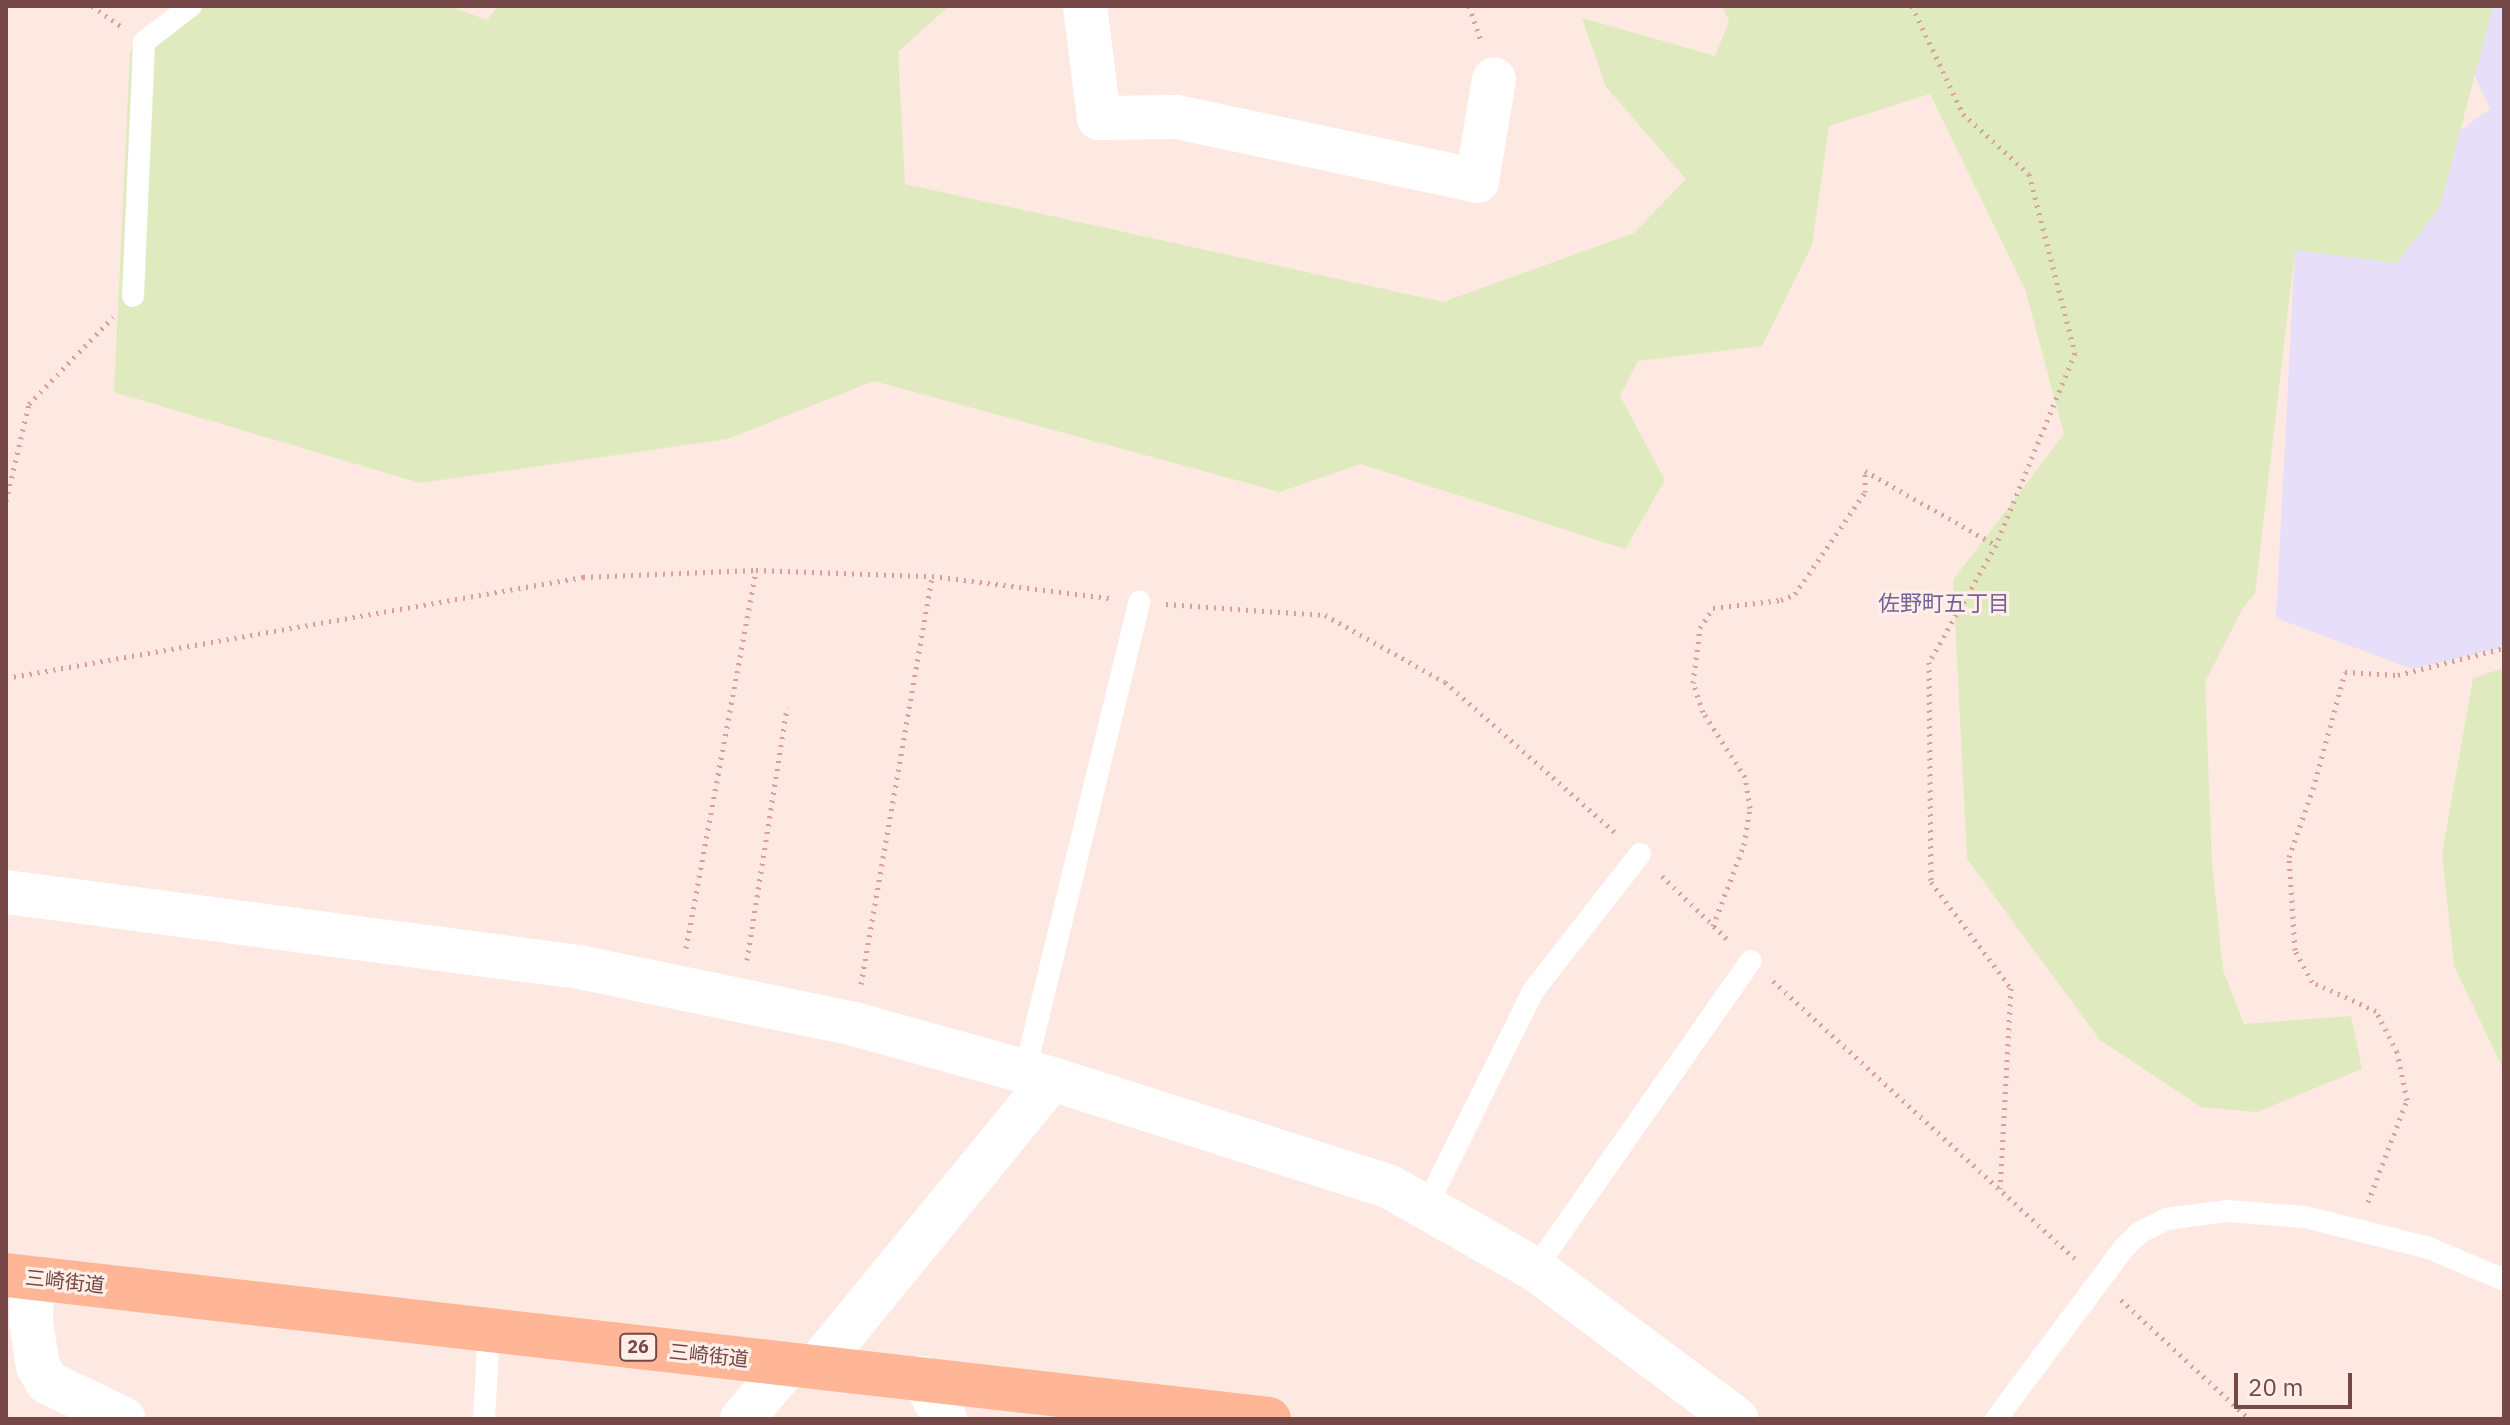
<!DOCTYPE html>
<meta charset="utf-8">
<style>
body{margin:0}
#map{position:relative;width:2510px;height:1425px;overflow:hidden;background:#fde9e1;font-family:"IBM Plex Sans","Noto Sans JP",sans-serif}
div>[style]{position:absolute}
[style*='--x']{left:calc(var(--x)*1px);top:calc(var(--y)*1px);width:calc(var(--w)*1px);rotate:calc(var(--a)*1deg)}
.education>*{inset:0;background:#e7def9}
.green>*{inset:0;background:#dfebbf}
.path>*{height:5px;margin-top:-2.5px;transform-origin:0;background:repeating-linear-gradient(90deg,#d89f9b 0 2px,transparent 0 8px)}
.service>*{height:22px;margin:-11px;padding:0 11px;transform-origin:11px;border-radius:11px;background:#fff}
.minor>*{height:44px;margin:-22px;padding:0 22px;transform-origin:22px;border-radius:22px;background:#fff}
.primary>*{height:44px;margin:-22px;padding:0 22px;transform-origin:22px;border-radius:22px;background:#ffb696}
span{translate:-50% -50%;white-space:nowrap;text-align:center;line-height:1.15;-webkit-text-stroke:6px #ffefe8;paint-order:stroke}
.shield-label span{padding:2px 6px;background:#ffefe8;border:2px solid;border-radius:6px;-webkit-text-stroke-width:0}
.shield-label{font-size:18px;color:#754847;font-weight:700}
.street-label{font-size:20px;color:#754847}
.neighbourhood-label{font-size:22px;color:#756299}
.frame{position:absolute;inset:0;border:8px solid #754847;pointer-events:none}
.scale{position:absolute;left:2234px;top:1373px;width:118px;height:36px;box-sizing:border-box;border:4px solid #754847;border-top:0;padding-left:10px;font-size:24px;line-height:28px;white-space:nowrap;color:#754847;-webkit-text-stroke:6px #ffefe8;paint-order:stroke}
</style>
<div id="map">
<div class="education">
<i style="clip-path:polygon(2443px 6px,2504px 6px,2504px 647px,2412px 669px,2276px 618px,2295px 249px,2490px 109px)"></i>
</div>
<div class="green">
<i style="clip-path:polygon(172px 6px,449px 6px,487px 20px,498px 6px,949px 6px,898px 52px,905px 184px,1443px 302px,1634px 233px,1686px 179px,1606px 87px,1582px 18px,1715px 56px,1729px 21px,1722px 6px,2493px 6px,2440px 207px,2397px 263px,2295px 250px,2255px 594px,2244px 606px,2205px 682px,2212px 862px,2223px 970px,2244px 1024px,2351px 1016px,2362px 1069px,2257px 1112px,2201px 1107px,2100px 1040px,1967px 859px,1953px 580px,2064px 434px,2025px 289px,1930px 94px,1829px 126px,1812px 245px,1762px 346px,1638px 361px,1620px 396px,1665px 480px,1625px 549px,1361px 464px,1280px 492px,874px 381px,727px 439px,420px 483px,114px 392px,130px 52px)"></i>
<i style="clip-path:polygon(2504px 668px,2504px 1071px,2454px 966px,2442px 854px,2473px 678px)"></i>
</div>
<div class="path">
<i style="--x:92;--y:6;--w:35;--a:35"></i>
<i style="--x:1469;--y:6;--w:36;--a:71"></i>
<i style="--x:1912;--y:6;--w:119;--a:64.7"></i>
<i style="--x:1963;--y:114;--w:89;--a:42.3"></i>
<i style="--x:2029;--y:174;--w:185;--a:75.6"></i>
<i style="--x:2075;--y:353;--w:208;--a:112.4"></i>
<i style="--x:1996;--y:545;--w:135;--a:119.8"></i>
<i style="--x:1929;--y:662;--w:220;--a:89.5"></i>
<i style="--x:1931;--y:882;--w:133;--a:53"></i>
<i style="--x:2011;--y:988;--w:201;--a:93.1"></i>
<i style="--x:6;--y:501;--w:100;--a:-76.7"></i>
<i style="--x:29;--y:404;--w:121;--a:-46"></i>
<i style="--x:1166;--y:604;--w:159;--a:4"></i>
<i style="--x:1325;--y:615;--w:137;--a:29.2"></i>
<i style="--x:1445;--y:682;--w:230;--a:41.5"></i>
<i style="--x:6;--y:678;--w:586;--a:-9.93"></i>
<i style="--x:583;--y:577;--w:173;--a:-2.3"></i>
<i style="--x:756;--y:570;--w:176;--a:2"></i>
<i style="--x:932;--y:576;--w:178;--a:7.1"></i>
<i style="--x:1662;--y:876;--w:95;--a:44.1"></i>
<i style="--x:1713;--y:926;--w:87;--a:-69.1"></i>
<i style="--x:1744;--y:845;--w:37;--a:-81"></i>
<i style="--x:1750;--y:808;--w:31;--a:-99"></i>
<i style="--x:1745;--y:777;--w:77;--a:-122.9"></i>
<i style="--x:1703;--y:712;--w:31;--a:-109"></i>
<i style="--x:1693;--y:683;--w:55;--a:-82.7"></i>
<i style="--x:1700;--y:628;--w:24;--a:-57"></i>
<i style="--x:1713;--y:608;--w:68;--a:-6.7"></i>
<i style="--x:1781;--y:600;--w:15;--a:-23"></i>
<i style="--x:1795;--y:594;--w:124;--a:-55.5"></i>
<i style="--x:1865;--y:492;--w:21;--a:-90"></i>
<i style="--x:1865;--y:471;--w:150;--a:29.5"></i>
<i style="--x:686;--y:948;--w:384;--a:-79.5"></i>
<i style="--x:747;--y:960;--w:256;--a:-81"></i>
<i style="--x:1773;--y:981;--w:414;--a:42.6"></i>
<i style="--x:861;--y:984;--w:414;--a:-80.1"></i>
<i style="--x:2368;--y:1202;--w:109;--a:-69.1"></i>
<i style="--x:2407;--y:1100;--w:49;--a:-101.8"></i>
<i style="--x:2397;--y:1052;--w:46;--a:-117.1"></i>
<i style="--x:2376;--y:1011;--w:70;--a:-155.6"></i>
<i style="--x:2312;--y:982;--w:36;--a:-118"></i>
<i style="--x:2295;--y:950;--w:93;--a:-93.7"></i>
<i style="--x:2289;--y:857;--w:72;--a:-70.6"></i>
<i style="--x:2313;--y:789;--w:121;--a:-74.7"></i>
<i style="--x:2345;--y:672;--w:53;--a:3.2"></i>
<i style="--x:2398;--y:675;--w:109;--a:-14.3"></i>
<i style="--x:2121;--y:1300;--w:175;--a:42.9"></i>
</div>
<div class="service">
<i style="--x:133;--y:296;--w:254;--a:-87.5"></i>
<i style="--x:144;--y:42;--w:59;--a:-37.5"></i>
<i style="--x:1025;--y:1071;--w:483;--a:-76.3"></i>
<i style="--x:1426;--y:1207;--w:241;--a:-63.6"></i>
<i style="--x:1533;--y:991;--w:174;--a:-52"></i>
<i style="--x:1535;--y:1269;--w:376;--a:-55"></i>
<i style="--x:484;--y:1419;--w:89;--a:-86.8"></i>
<i style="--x:1996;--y:1419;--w:212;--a:-53.2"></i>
<i style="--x:2123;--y:1249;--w:23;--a:-45"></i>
<i style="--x:2139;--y:1233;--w:31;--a:-27"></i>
<i style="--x:2167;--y:1219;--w:61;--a:-7.6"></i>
<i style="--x:2227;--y:1211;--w:78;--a:4.4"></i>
<i style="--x:2305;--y:1217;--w:128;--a:14"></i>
<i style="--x:2429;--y:1248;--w:82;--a:23.1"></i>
</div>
<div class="minor">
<i style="--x:1085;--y:6;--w:113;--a:82.9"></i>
<i style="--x:1099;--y:118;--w:78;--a:-0.7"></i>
<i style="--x:1177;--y:117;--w:307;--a:12"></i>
<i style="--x:1477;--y:181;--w:103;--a:-80.5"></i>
<i style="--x:6;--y:892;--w:578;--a:7.46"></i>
<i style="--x:579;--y:967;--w:281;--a:11.7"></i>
<i style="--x:854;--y:1024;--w:205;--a:15.5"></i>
<i style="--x:1052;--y:1079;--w:353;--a:17.7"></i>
<i style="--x:1388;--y:1186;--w:169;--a:29.5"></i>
<i style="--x:1535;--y:1269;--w:251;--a:36.7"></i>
<i style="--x:32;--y:1278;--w:44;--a:91.3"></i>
<i style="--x:31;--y:1322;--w:45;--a:81"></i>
<i style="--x:38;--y:1366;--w:18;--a:61"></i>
<i style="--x:47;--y:1382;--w:85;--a:25.7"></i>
<i style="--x:817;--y:1366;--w:371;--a:-50.7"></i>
<i style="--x:923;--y:1378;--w:47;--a:61.8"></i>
<i style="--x:742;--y:1419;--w:72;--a:-49.5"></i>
</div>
<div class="primary">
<i style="--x:6;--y:1275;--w:1271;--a:6.5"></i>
</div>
<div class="shield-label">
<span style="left:638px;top:1347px">26</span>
</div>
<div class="street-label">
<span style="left:65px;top:1281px;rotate:6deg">三崎街道</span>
<span style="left:709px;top:1355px;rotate:6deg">三崎街道</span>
</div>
<div class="neighbourhood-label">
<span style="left:1944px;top:603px">佐野町五丁目</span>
</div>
<div class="frame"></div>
<div class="scale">20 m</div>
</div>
